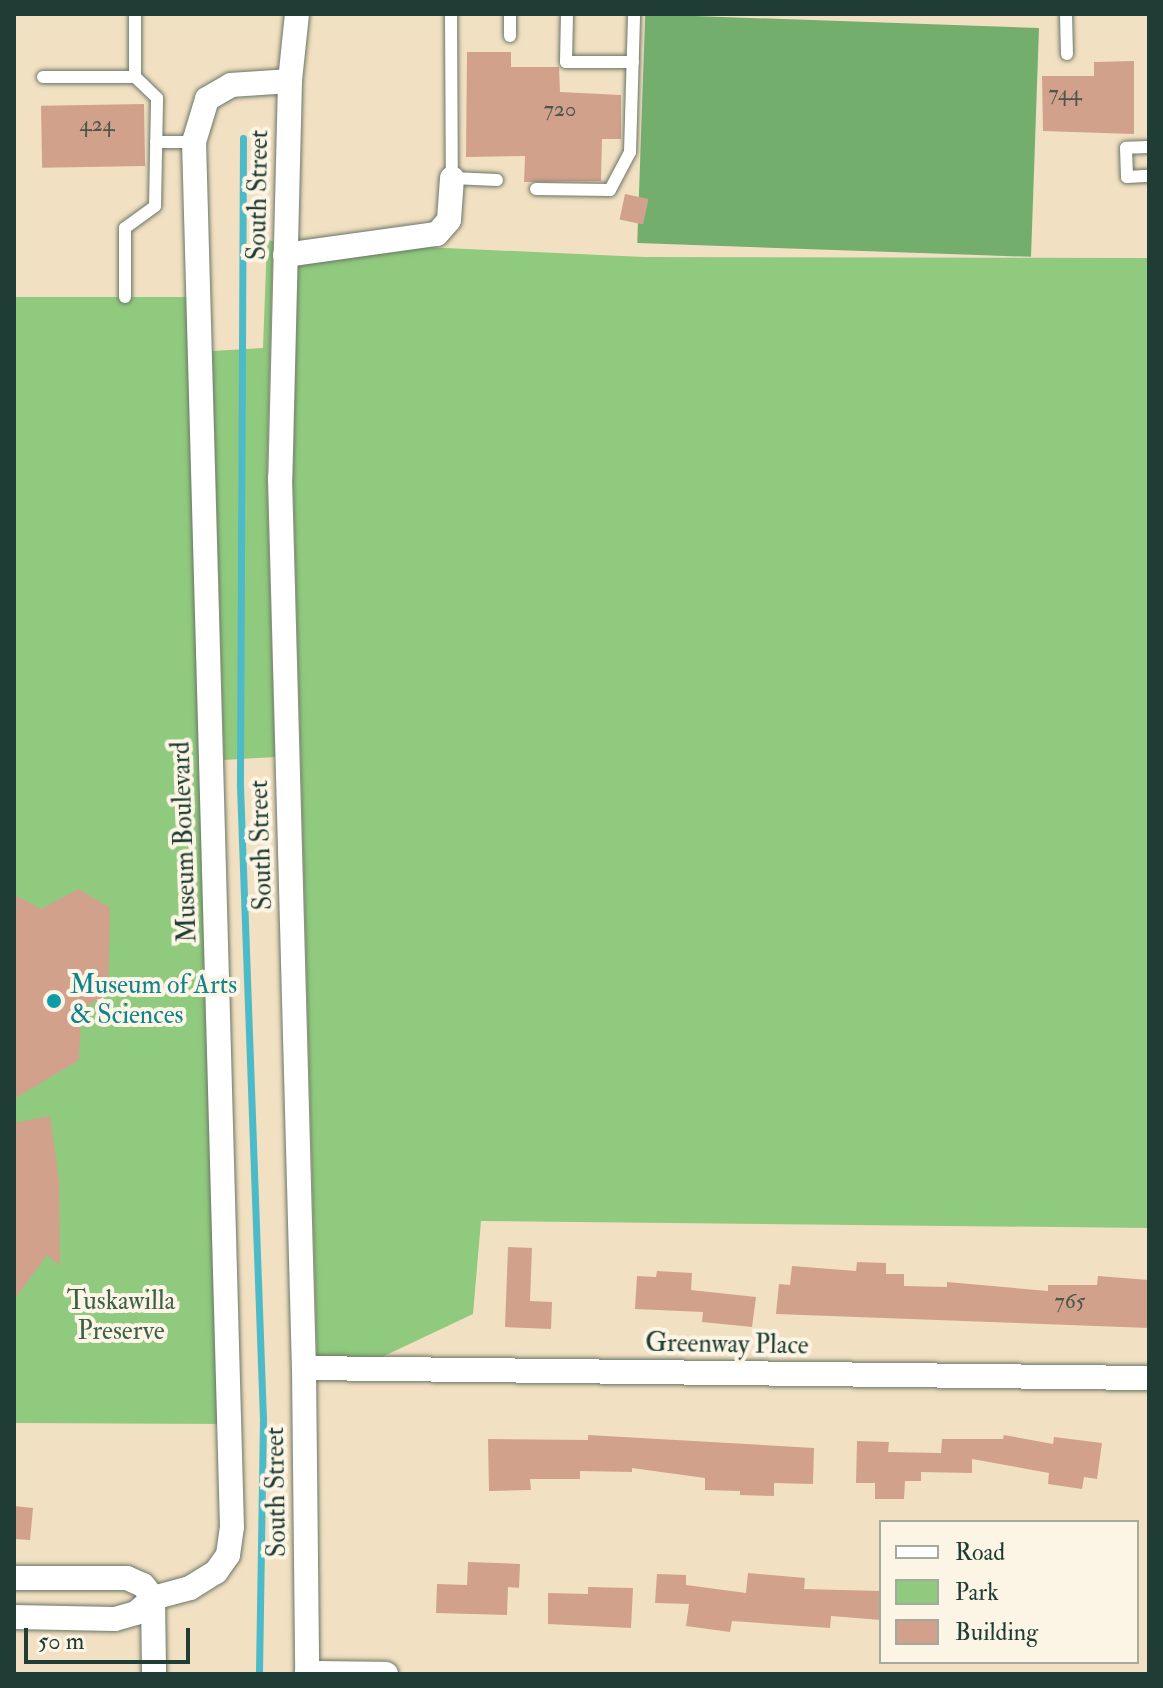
<!DOCTYPE html>
<style>
body{margin:0}
#map{position:relative;width:1163px;height:1688px;overflow:hidden;background:#f2e0c2;font-family:"IM FELL Double Pica",serif}
div>[style]{position:absolute}
[style*='--x']{left:calc(var(--x)*1px);top:calc(var(--y)*1px);width:calc(var(--w)*1px);rotate:calc(var(--a)*1deg)}
.green>*{inset:0;background:#90ca7e}
.forest>*{inset:0;background:#74ae6d;transform-origin:0 0}
.stream>*{height:7px;margin:-3.5px;padding:0 3.5px;transform-origin:3.5px;border-radius:3.5px;background:#4dbac8}
.building>*{inset:0;background:#d1a18c;transform-origin:0 0}
.roads{filter:drop-shadow(0 0 2px #697666) drop-shadow(0 0 2px #697666)}
.lane>*{height:12px;margin:-6px;padding:0 6px;transform-origin:6px;border-radius:6px;background:#fff}
.street>*{height:24px;margin:-12px;padding:0 12px;transform-origin:12px;border-radius:12px;background:#fff}
.dots>*{width:22px;height:22px;translate:-50% -50%;box-sizing:border-box;border:4px solid #fcf5e5;border-radius:50%}
span{translate:-50% -50%;white-space:nowrap;text-align:center;line-height:1.15;-webkit-text-stroke:8px #fcf5e5;paint-order:stroke}
.number-label{font-size:22px;color:#4c564a}
.number-label span{-webkit-text-stroke-width:0}
.street-label{font-size:26px;color:#1f3d34}
.culture-label{font-size:26px;color:#0d838f}
.left{translate:0 -50%;text-align:left}
.park-label{font-size:26px;color:#3b6046}
.frame{position:absolute;inset:0;border:16px solid #1f3d34;pointer-events:none}
.legend{position:absolute;left:879px;top:1520px;width:260px;height:144px;box-sizing:border-box;background:#fcf5e5;border:2px solid #a4ab9e;margin:0;padding:10px 14px;list-style:none;font-size:24px;color:#1f3d34}
.legend li{display:flex;align-items:center;gap:16px;height:40px}
.legend b{width:40px;border:2px solid #a4ab9e}
.scale{position:absolute;left:24px;top:1628px;width:166px;height:36px;box-sizing:border-box;border:4px solid #1f3d34;border-top:0;padding-left:10px;font-size:24px;line-height:28px;white-space:nowrap;color:#1f3d34;-webkit-text-stroke:6px #fcf5e5;paint-order:stroke}
</style>
<div id="map">
<div class="green">
<i style="clip-path:polygon(267px 240px,273px 241px,267px 477px,275px 757px,224px 760px,212px 351px,263px 348px)"></i>
<i style="clip-path:polygon(423px 247px,644px 257px,1149px 258px,1149px 1228px,481px 1221px,473px 1314px,382px 1357px,317px 1356px,293px 479px,298px 265px)"></i>
<i style="clip-path:polygon(14px 297px,198px 297px,229px 1424px,14px 1423px)"></i>
</div>
<div class="forest">
<i style="left:1039px;top:28px;width:229px;height:394px;rotate:92deg"></i>
</div>
<div class="stream">
<i style="--x:243;--y:138;--w:648;--a:90.27"></i>
<i style="--x:240;--y:786;--w:632;--a:87.92"></i>
<i style="--x:263;--y:1418;--w:256;--a:90.9"></i>
</div>
<div class="building">
<i style="clip-path:polygon(467px 52px,511px 52px,511px 67px,559px 67px,560px 92px,621px 95px,621px 139px,602px 139px,601px 181px,524px 182px,525px 156px,466px 157px)"></i>
<i style="clip-path:polygon(1134px 61px,1134px 134px,1043px 131px,1042px 76px,1094px 76px,1094px 62px)"></i>
<i style="left:144px;top:104px;width:62px;height:103px;rotate:89deg"></i>
<i style="left:625px;top:194px;width:24px;height:26px;rotate:12deg"></i>
<i style="clip-path:polygon(79px 889px,110px 908px,108px 994px,81px 1009px,79px 1060px,14px 1099px,14px 895px,41px 909px)"></i>
<i style="clip-path:polygon(50px 1116px,59px 1180px,60px 1266px,47px 1255px,14px 1300px,14px 1123px)"></i>
<i style="clip-path:polygon(508px 1247px,532px 1248px,530px 1301px,552px 1302px,551px 1329px,505px 1327px)"></i>
<i style="clip-path:polygon(857px 1262px,886px 1263px,886px 1274px,904px 1274px,904px 1286px,947px 1287px,947px 1282px,1048px 1291px,1048px 1285px,1097px 1285px,1098px 1276px,1149px 1280px,1149px 1328px,776px 1314px,779px 1284px,790px 1285px,792px 1266px,856px 1271px)"></i>
<i style="clip-path:polygon(657px 1271px,692px 1273px,691px 1290px,756px 1297px,752px 1327px,702px 1322px,703px 1312px,635px 1309px,637px 1276px,656px 1277px)"></i>
<i style="clip-path:polygon(588px 1435px,814px 1448px,813px 1484px,774px 1483px,774px 1496px,740px 1495px,740px 1491px,705px 1490px,705px 1478px,632px 1468px,632px 1472px,580px 1471px,580px 1479px,530px 1479px,531px 1490px,489px 1491px,488px 1439px,588px 1440px)"></i>
<i style="clip-path:polygon(1004px 1435px,1053px 1444px,1054px 1437px,1102px 1443px,1097px 1479px,1084px 1477px,1082px 1489px,1048px 1484px,1049px 1473px,972px 1459px,972px 1473px,921px 1472px,921px 1481px,905px 1481px,904px 1499px,875px 1499px,875px 1483px,856px 1483px,857px 1441px,889px 1442px,888px 1452px,941px 1453px,942px 1439px,1003px 1439px)"></i>
<i style="clip-path:polygon(14px 1506px,33px 1508px,30px 1540px,14px 1539px)"></i>
<i style="clip-path:polygon(468px 1562px,520px 1564px,519px 1588px,508px 1587px,507px 1615px,436px 1613px,437px 1584px,467px 1585px)"></i>
<i style="clip-path:polygon(748px 1573px,805px 1578px,804px 1589px,881px 1591px,881px 1620px,831px 1616px,830px 1628px,732px 1621px,730px 1632px,686px 1626px,689px 1604px,655px 1603px,657px 1574px,686px 1575px,686px 1585px,746px 1593px)"></i>
<i style="clip-path:polygon(588px 1587px,633px 1588px,631px 1628px,548px 1624px,548px 1593px,588px 1594px)"></i>
</div>
<div class="roads">
<div class="lane">
<i style="--x:451;--y:14;--w:164;--a:89.7"></i>
<i style="--x:452;--y:178;--w:45;--a:2.5"></i>
<i style="--x:567;--y:14;--w:48;--a:91.2"></i>
<i style="--x:566;--y:62;--w:67;--a:0"></i>
<i style="--x:1066;--y:14;--w:40;--a:88.6"></i>
<i style="--x:510;--y:36;--w:22;--a:-90"></i>
<i style="--x:43;--y:77;--w:92;--a:0"></i>
<i style="--x:156;--y:142;--w:38;--a:0"></i>
<i style="--x:1149;--y:147;--w:23;--a:178"></i>
<i style="--x:1126;--y:148;--w:29;--a:88"></i>
<i style="--x:1127;--y:177;--w:22;--a:-3"></i>
<i style="--x:536;--y:189;--w:74;--a:0.8"></i>
<i style="--x:610;--y:190;--w:43;--a:-62.2"></i>
<i style="--x:630;--y:152;--w:138;--a:-88.3"></i>
<i style="--x:125;--y:297;--w:69;--a:-90"></i>
<i style="--x:125;--y:228;--w:37;--a:-36"></i>
<i style="--x:155;--y:206;--w:108;--a:-88.9"></i>
<i style="--x:157;--y:98;--w:30;--a:-136"></i>
<i style="--x:135;--y:77;--w:63;--a:-90"></i>
</div>
<div class="street">
<i style="--x:297;--y:14;--w:67;--a:96"></i>
<i style="--x:290;--y:81;--w:397;--a:91.4"></i>
<i style="--x:280;--y:478;--w:890;--a:88.46"></i>
<i style="--x:304;--y:1368;--w:306;--a:89.4"></i>
<i style="--x:285;--y:255;--w:153;--a:-7.9"></i>
<i style="--x:437;--y:234;--w:18;--a:-49"></i>
<i style="--x:449;--y:220;--w:42;--a:-85.9"></i>
<i style="--x:304;--y:1368;--w:845;--a:0.68"></i>
<i style="--x:14;--y:1578;--w:113;--a:0"></i>
<i style="--x:127;--y:1578;--w:17;--a:24"></i>
<i style="--x:143;--y:1585;--w:16;--a:52"></i>
<i style="--x:153;--y:1598;--w:76;--a:89.2"></i>
<i style="--x:14;--y:1617;--w:101;--a:1.1"></i>
<i style="--x:115;--y:1619;--w:22;--a:-16"></i>
<i style="--x:136;--y:1613;--w:23;--a:-41"></i>
<i style="--x:153;--y:1598;--w:38;--a:-15"></i>
<i style="--x:190;--y:1588;--w:31;--a:-32"></i>
<i style="--x:216;--y:1572;--w:21;--a:-55"></i>
<i style="--x:228;--y:1555;--w:28;--a:-82"></i>
<i style="--x:232;--y:1527;--w:1386;--a:-91.57"></i>
<i style="--x:194;--y:142;--w:45;--a:-73.2"></i>
<i style="--x:207;--y:99;--w:28;--a:-30"></i>
<i style="--x:231;--y:85;--w:59;--a:-3.9"></i>
<i style="--x:307;--y:1673;--w:79;--a:0.7"></i>
</div>
</div>
<div class="dots">
<i style="left:54px;top:1001px;background:#0f9aa8"></i>
</div>
<div class="number-label">
<span style="left:1065px;top:94px">744</span>
<span style="left:560px;top:110px">720</span>
<span style="left:97px;top:125px">424</span>
<span style="left:1070px;top:1302px">765</span>
</div>
<div class="street-label">
<span style="left:259px;top:195px;rotate:-89deg">South Street</span>
<span style="left:185px;top:842px;rotate:-92deg">Museum Boulevard</span>
<span style="left:262px;top:845px;rotate:-92deg">South Street</span>
<span style="left:727px;top:1345px;rotate:1deg">Greenway Place</span>
<span style="left:277px;top:1492px;rotate:-91deg">South Street</span>
</div>
<div class="culture-label">
<span class="left" style="left:70px;top:1001px">Museum of Arts<br>&amp; Sciences</span>
</div>
<div class="park-label">
<span style="left:121px;top:1317px">Tuskawilla<br>Preserve</span>
</div>
<div class="frame"></div>
<ul class="legend">
<li><b style="height:10px;background:#fff"></b>Road</li>
<li><b style="height:22px;background:#90ca7e"></b>Park</li>
<li><b style="height:22px;background:#d1a18c"></b>Building</li>
</ul>
<div class="scale">50 m</div>
</div>
